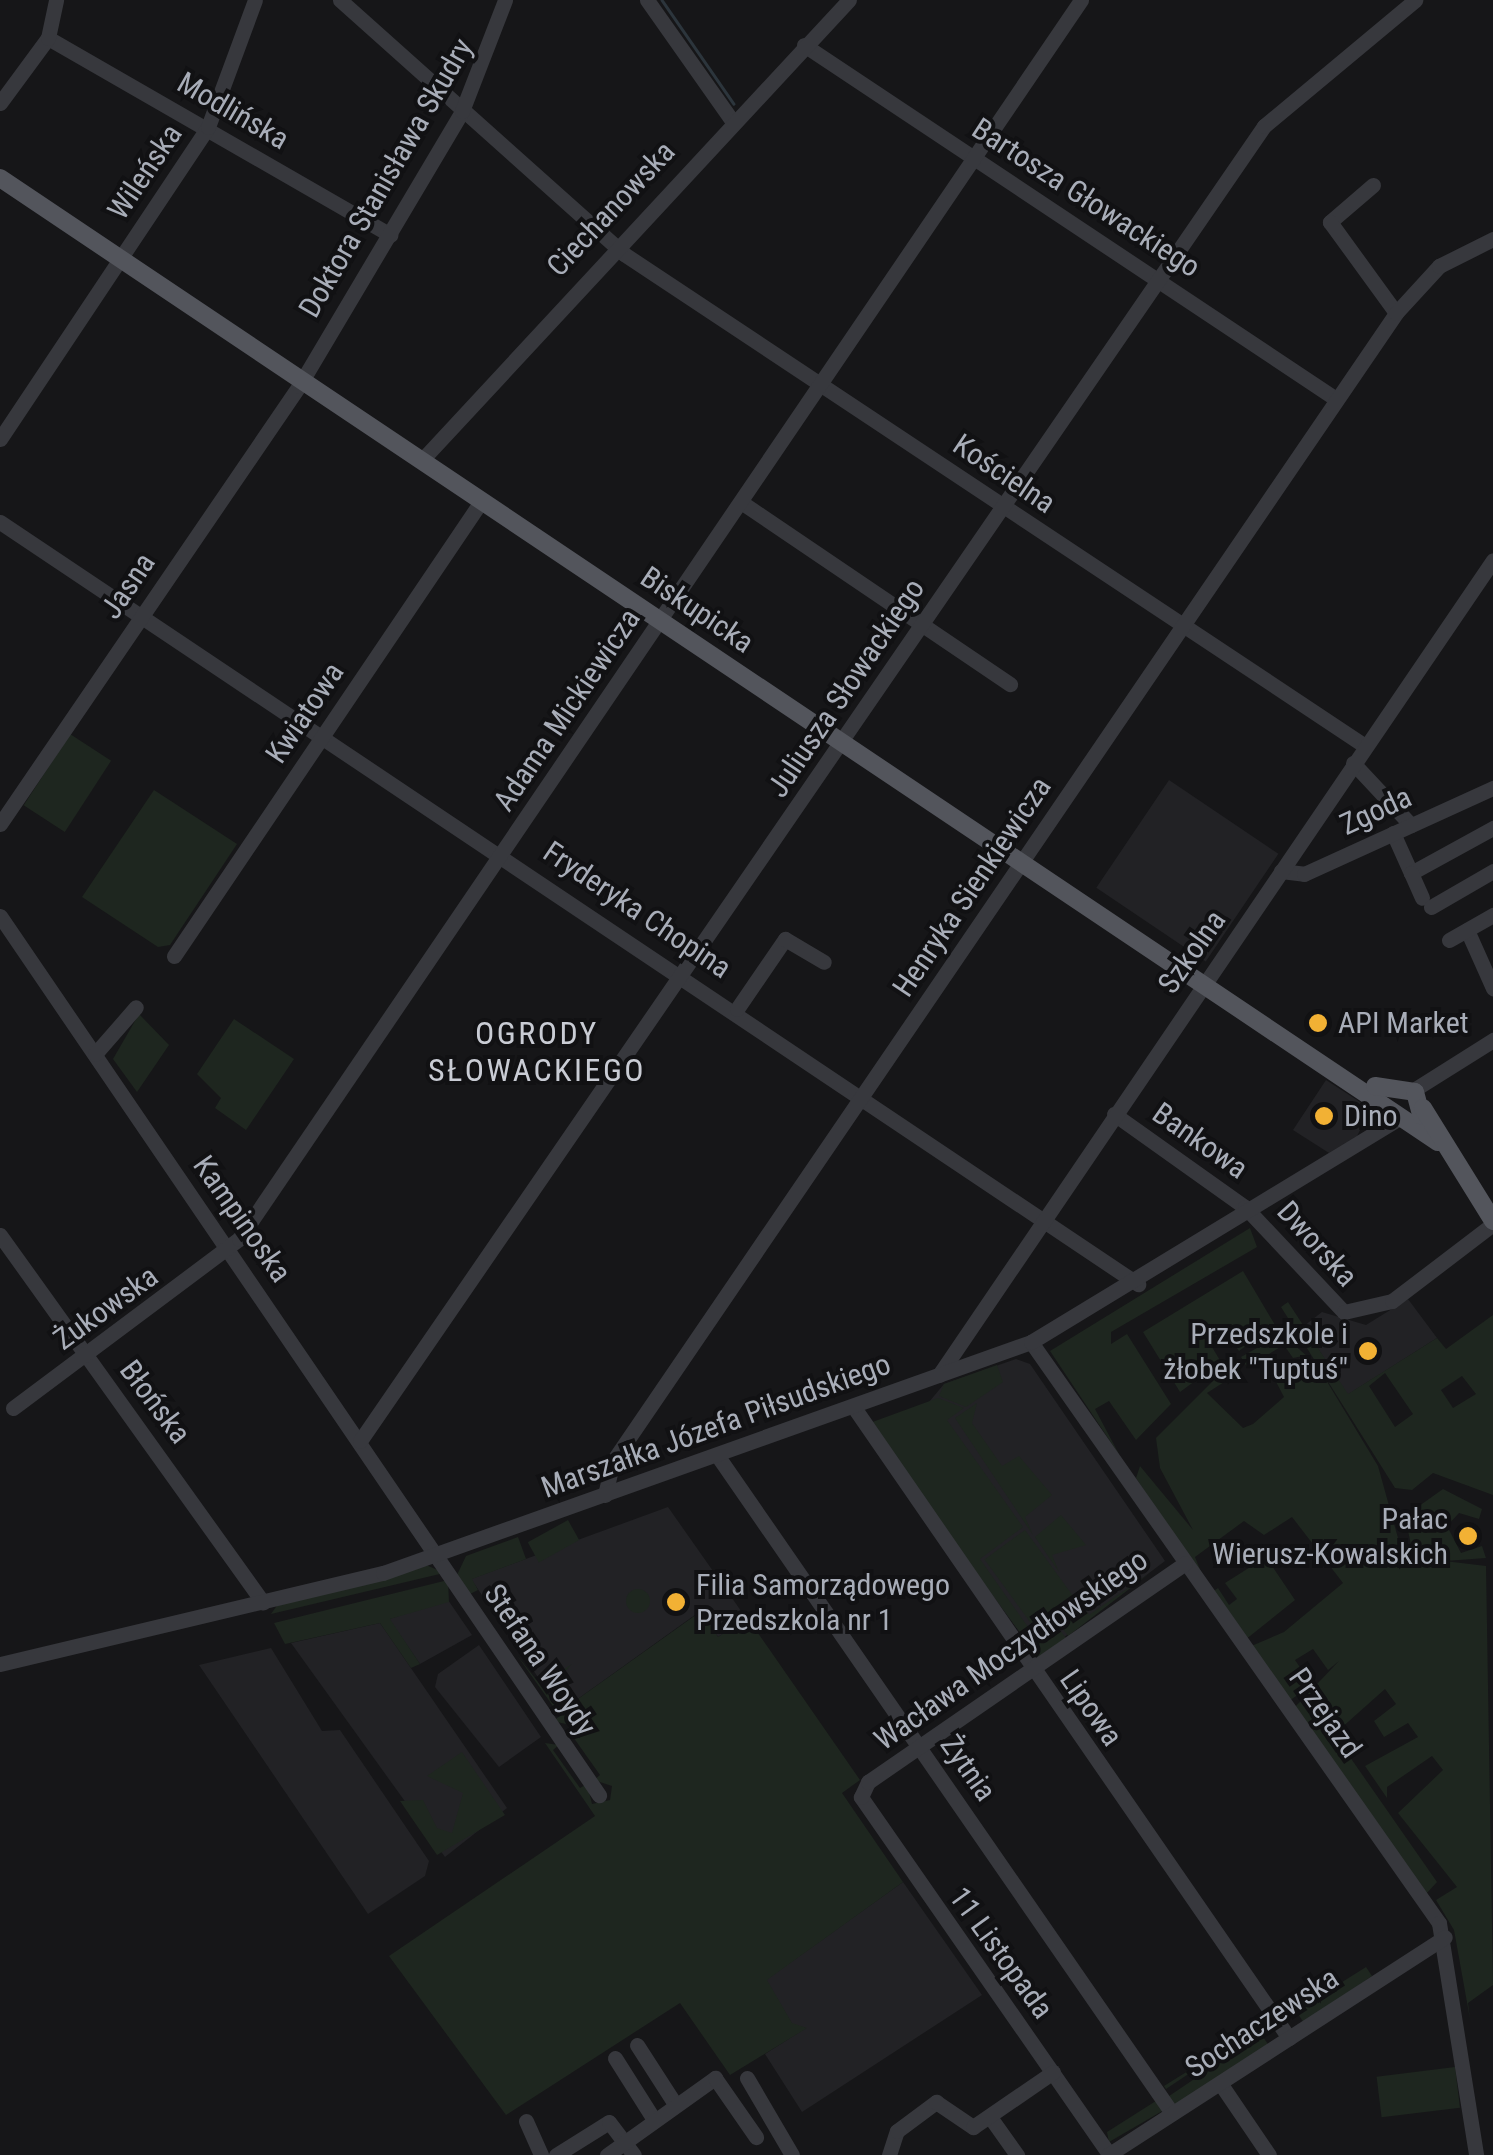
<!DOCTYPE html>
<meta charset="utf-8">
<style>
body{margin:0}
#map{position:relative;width:1493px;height:2155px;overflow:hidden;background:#161618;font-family:"Roboto Condensed",sans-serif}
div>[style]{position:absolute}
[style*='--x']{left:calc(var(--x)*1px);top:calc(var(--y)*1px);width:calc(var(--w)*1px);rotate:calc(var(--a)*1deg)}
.built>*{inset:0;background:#222225;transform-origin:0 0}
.green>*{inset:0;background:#1e261f;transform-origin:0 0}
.round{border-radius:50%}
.stream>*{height:2.5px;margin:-1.25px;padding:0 1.25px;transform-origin:1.25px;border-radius:1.25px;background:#2c353c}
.minor>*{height:15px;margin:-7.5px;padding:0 7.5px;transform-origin:7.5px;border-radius:7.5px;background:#37383d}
.major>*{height:18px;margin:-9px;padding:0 9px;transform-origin:9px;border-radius:9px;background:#53555c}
.dots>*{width:28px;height:28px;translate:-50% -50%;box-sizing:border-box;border:5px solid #111113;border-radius:50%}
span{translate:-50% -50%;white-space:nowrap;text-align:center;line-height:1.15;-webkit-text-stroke:8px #111113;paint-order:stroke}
.street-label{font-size:30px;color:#a8adb8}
.poi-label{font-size:30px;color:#a8adb8}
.left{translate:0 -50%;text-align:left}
.right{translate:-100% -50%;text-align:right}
.neighbourhood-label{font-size:32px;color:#c9ccd4;letter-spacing:2.5px}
</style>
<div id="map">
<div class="built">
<i style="left:1169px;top:780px;width:132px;height:130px;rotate:34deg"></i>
<i style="clip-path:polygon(1326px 1080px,1371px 1109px,1357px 1136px,1329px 1153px,1293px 1130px)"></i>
<i style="clip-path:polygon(1408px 1299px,1437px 1338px,1347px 1395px,1304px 1326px,1322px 1312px,1366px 1325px)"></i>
<i style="clip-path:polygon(1016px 1359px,1030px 1364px,1165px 1561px,1038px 1657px,867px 1424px,924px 1408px,944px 1384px)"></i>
<i style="clip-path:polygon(668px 1507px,746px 1618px,718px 1637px,699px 1612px,561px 1711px,471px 1579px)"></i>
<i style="clip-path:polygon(448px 1600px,472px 1635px,420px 1664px,389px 1619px)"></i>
<i style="clip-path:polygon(380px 1623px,507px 1808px,445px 1857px,291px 1643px)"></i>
<i style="clip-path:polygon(479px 1645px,541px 1737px,499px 1767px,435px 1687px,438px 1674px)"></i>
<i style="clip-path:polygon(271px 1648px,322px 1731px,340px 1730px,429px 1861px,425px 1876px,368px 1914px,199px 1665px)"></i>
<i style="clip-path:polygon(903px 1882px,982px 1995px,802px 2112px,765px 2054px,806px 2028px,792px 2024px,766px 1980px)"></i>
</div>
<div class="green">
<i style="left:70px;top:734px;width:49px;height:85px;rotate:33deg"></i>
<i style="clip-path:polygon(154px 790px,237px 844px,170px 945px,158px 947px,82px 897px)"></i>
<i style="clip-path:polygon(139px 1014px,169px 1045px,137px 1092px,113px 1059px)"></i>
<i style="clip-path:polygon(234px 1019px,294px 1059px,246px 1130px,215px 1108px,221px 1098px,197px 1074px)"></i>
<i style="clip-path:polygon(1250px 1228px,1257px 1247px,1111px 1332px,1111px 1344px,1127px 1334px,1171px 1404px,1136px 1440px,1109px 1401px,1095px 1409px,1120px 1456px,1050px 1351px)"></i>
<i style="clip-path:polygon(1243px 1271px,1275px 1325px,1239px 1351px,1222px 1327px,1206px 1337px,1221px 1362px,1180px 1392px,1143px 1332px)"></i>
<i style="clip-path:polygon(evenodd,1288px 1302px,1348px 1394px,1437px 1338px,1446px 1349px,1493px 1315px,1493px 1495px,1433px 1473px,1412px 1490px,1395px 1488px,1281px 1307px,1288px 1302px,1385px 1373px,1413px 1414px,1395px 1427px,1369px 1386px,1385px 1373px,1288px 1302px,1462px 1376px,1476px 1394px,1453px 1408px,1441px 1390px,1462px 1376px)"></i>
<i style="clip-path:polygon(1282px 1334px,1317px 1365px,1378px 1466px,1403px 1556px,1486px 1566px,1493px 1985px,1468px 2003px,1470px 2019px,1454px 1930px,1436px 1900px,1457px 1887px,1398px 1813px,1443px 1770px,1432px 1756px,1387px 1787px,1387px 1798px,1365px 1766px,1418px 1737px,1408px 1723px,1384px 1737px,1374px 1721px,1396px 1704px,1385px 1689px,1339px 1730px,1326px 1707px,1336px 1737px,1437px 1882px,1426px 1894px,1295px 1707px,1339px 1661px,1328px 1670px,1313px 1649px,1295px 1660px,1312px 1685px,1289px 1701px,1249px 1647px,1284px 1632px,1343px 1583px,1292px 1517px,1264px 1535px,1244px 1521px,1195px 1557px,1207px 1587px,1136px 1478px,1140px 1466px,1193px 1530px,1160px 1468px,1156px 1438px,1226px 1368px,1232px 1377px,1207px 1393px,1243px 1428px,1253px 1424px,1284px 1397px,1274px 1378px,1303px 1356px,1293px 1358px,1284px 1345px,1247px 1367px,1241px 1357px)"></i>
<i style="clip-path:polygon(997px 1365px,1003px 1382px,966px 1407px,939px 1396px,944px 1384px)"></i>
<i style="clip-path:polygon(938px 1398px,964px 1408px,947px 1420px,1023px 1527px,980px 1559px,1035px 1637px,1055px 1624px,1066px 1638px,1038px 1657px,867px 1424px)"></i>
<i style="clip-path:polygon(977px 1403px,972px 1423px,1002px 1466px,1019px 1456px,1052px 1495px,1025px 1517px,1033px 1535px,955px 1418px)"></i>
<i style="clip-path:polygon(1443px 1489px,1482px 1509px,1479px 1519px,1459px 1513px,1447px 1526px,1461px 1553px,1482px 1546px,1486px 1558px,1445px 1561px,1412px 1550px,1405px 1516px)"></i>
<i style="clip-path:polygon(1061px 1515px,1086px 1545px,1052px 1555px,1059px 1572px,1035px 1537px)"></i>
<i style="left:568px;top:1520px;width:23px;height:46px;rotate:61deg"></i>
<i style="left:1025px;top:1530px;width:91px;height:50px;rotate:54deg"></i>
<i style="clip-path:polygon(518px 1537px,526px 1559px,472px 1579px,478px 1590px,470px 1594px,456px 1577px,466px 1556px)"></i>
<i style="clip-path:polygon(1266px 1557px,1295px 1600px,1245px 1640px,1211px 1593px,1218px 1588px,1229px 1605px,1237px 1599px,1225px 1583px)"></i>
<i style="clip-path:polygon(424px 1564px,444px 1573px,271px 1614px,278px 1604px)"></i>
<i style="clip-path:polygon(1150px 1573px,1068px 1636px,1058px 1622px,1082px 1605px,1089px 1615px)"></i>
<i style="clip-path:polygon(448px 1580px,449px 1602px,390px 1619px,420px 1664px,411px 1668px,380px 1623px,285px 1644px,274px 1623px)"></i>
<i class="round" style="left:626px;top:1589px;width:24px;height:24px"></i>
<i style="clip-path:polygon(700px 1612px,718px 1637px,746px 1618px,751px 1623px,860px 1780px,842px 1793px,903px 1882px,767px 1980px,792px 2023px,807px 2028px,730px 2075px,680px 2003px,506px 2115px,389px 1956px,595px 1816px,545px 1743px,559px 1745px,553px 1750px,580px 1788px,587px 1784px,592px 1804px,610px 1800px,612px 1786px,594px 1780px,600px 1775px,571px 1734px,564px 1736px,570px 1725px,553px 1721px,560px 1716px,516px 1654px,561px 1711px)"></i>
<i style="clip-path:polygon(572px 1664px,558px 1679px,570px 1692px,564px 1700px,550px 1678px)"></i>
<i style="clip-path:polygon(462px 1752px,505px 1815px,437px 1855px,400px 1801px,423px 1800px,437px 1828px,452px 1833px,463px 1793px,427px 1776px)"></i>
<i style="clip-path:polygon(1366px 1967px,1372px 1976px,1304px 2023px,1296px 2011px)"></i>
<i style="clip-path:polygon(1268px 2021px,1166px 2089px,1164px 2086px)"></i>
<i style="left:1261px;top:2034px;width:14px;height:113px;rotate:56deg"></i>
<i style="left:1455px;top:2067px;width:41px;height:79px;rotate:83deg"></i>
<i style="clip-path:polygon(1159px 2099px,1164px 2110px,1109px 2142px,1107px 2132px)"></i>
</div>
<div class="stream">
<i style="--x:662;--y:0;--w:126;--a:55.3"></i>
</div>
<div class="minor">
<i style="--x:340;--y:0;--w:381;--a:41.8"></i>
<i style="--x:624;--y:254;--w:889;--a:33.58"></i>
<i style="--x:647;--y:0;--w:146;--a:54.8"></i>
<i style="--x:48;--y:38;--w:395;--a:29.9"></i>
<i style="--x:804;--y:45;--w:639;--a:33.64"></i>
<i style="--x:0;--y:103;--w:81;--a:-53.6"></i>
<i style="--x:48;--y:38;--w:39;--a:-78"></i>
<i style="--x:1373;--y:185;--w:57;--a:139.3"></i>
<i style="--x:1330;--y:222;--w:112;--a:54"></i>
<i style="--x:0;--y:439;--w:375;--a:-56.3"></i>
<i style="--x:208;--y:127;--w:135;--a:-69.7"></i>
<i style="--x:421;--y:461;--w:629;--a:-47.13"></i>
<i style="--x:741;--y:502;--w:325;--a:34.1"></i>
<i style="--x:0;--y:522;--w:1370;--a:33.81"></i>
<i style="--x:1353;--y:763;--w:85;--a:46.9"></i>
<i style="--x:0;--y:824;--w:530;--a:-55.68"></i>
<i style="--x:299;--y:386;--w:320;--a:-59.3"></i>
<i style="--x:462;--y:111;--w:119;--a:-68.8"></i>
<i style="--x:1393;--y:833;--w:44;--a:65.8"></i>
<i style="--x:1411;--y:873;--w:94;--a:-28.8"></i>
<i style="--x:1281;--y:871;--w:23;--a:7"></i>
<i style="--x:1304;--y:874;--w:208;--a:-24.5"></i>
<i style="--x:1411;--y:873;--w:27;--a:66"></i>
<i style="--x:1431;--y:907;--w:72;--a:-30.1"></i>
<i style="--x:0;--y:916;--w:1064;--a:55.73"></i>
<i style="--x:1467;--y:930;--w:64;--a:65.9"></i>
<i style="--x:1449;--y:940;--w:51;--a:-29.6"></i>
<i style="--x:174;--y:956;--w:550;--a:-55.96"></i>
<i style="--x:737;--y:1009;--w:85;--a:-55.6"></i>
<i style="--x:785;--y:939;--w:45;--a:30.5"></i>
<i style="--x:95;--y:1054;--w:62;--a:-48.9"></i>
<i style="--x:1412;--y:1091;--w:96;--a:-32.2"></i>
<i style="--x:1114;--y:1114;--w:161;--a:35.4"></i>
<i style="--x:1245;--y:1207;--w:144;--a:46.7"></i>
<i style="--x:1344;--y:1312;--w:49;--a:-12.9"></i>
<i style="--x:1392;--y:1301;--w:127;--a:-37.3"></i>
<i style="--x:0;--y:1235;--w:452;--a:54.4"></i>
<i style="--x:1031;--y:1342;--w:710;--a:54.92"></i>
<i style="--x:1439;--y:1923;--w:235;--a:80.9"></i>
<i style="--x:939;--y:1375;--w:985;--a:-55.79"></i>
<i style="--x:853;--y:1406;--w:768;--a:55.4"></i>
<i style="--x:13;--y:1408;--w:282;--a:-36.8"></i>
<i style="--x:239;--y:1239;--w:1498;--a:-55.8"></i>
<i style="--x:360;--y:1441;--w:1596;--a:-55.49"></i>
<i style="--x:1264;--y:126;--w:197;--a:-39.8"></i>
<i style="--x:717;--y:1455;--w:800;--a:55.34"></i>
<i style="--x:605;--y:1495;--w:35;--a:-77"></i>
<i style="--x:613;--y:1461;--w:1390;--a:-55.7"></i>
<i style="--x:1396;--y:313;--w:64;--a:-47.5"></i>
<i style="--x:1439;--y:266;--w:60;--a:-26.6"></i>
<i style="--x:0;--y:1664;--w:394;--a:-13.4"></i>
<i style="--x:383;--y:1573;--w:688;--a:-19.62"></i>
<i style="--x:1031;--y:1342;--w:431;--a:-31.3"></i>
<i style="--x:637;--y:2045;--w:70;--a:57.2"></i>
<i style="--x:615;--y:2058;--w:71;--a:57.7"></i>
<i style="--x:747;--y:2078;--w:89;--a:59.7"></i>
<i style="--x:1220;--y:2083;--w:87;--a:55.8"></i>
<i style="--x:990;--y:2117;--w:47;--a:54.6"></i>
<i style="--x:526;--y:2121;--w:37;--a:66"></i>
<i style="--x:1109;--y:2154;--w:435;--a:-124.8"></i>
<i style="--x:861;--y:1797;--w:17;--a:-65"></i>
<i style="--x:868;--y:1782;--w:385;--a:-34.6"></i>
<i style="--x:556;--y:2155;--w:62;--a:-31.9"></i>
<i style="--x:609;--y:2122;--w:41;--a:52.9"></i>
<i style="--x:607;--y:2155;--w:133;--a:-35.5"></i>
<i style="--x:715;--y:2078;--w:72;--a:55.2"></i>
<i style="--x:889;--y:2155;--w:25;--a:-72"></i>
<i style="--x:897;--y:2131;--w:49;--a:-36.6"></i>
<i style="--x:936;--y:2102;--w:45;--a:34"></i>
<i style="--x:973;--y:2127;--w:97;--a:-34.5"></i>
<i style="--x:1108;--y:2155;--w:401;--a:-32.9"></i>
</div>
<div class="major">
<i style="--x:0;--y:178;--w:1731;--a:33.84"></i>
<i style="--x:1375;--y:1086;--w:40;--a:8.5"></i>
<i style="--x:1415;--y:1092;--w:24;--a:75"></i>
<i style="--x:1423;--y:1108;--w:133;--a:58.2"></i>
</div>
<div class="dots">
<i style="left:1318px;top:1023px;background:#f2b134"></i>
<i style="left:1324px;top:1116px;background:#f2b134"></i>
<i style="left:1368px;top:1351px;background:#f2b134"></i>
<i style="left:1468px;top:1536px;background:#f2b134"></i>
<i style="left:676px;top:1602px;background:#f2b134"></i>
</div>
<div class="street-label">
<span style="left:233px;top:111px;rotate:30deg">Modlińska</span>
<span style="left:145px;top:172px;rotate:-56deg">Wileńska</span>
<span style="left:386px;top:178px;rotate:-60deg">Doktora Stanisława Skudry</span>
<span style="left:1086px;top:198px;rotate:33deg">Bartosza Głowackiego</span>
<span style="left:611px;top:209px;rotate:-47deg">Ciechanowska</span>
<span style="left:1004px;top:474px;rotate:34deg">Kościelna</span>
<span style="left:128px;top:586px;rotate:-56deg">Jasna</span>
<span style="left:697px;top:610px;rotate:34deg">Biskupicka</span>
<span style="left:846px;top:688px;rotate:-56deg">Juliusza Słowackiego</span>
<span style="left:567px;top:710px;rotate:-56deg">Adama Mickiewicza</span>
<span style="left:305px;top:713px;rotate:-56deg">Kwiatowa</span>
<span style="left:1376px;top:811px;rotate:-25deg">Zgoda</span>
<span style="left:972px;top:887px;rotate:-56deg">Henryka Sienkiewicza</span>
<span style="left:637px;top:910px;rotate:34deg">Fryderyka Chopina</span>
<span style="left:1192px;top:952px;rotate:-55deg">Szkolna</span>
<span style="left:1200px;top:1141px;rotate:35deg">Bankowa</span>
<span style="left:242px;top:1219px;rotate:55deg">Kampinoska</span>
<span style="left:1317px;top:1244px;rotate:48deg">Dworska</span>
<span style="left:106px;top:1308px;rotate:-36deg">Żukowska</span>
<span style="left:155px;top:1402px;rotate:53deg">Błońska</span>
<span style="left:716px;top:1426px;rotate:-20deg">Marszałka Józefa Piłsudskiego</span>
<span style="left:1011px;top:1650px;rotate:-35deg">Wacława Moczydłowskiego</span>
<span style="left:540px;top:1660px;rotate:56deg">Stefana Woydy</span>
<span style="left:1091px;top:1708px;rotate:55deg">Lipowa</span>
<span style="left:1325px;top:1713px;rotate:55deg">Przejazd</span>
<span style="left:968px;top:1768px;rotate:55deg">Żytnia</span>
<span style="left:1001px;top:1953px;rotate:54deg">11 Listopada</span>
<span style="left:1262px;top:2023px;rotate:-33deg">Sochaczewska</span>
</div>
<div class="poi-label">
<span class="left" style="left:1338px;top:1023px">API Market</span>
<span class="left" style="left:1344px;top:1116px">Dino</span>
<span class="right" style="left:1348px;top:1351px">Przedszkole i<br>żłobek "Tuptuś"</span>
<span class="right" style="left:1448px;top:1536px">Pałac<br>Wierusz-Kowalskich</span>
<span class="left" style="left:696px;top:1602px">Filia Samorządowego<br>Przedszkola nr 1</span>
</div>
<div class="neighbourhood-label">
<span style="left:537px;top:1052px">OGRODY<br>SŁOWACKIEGO</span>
</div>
</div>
